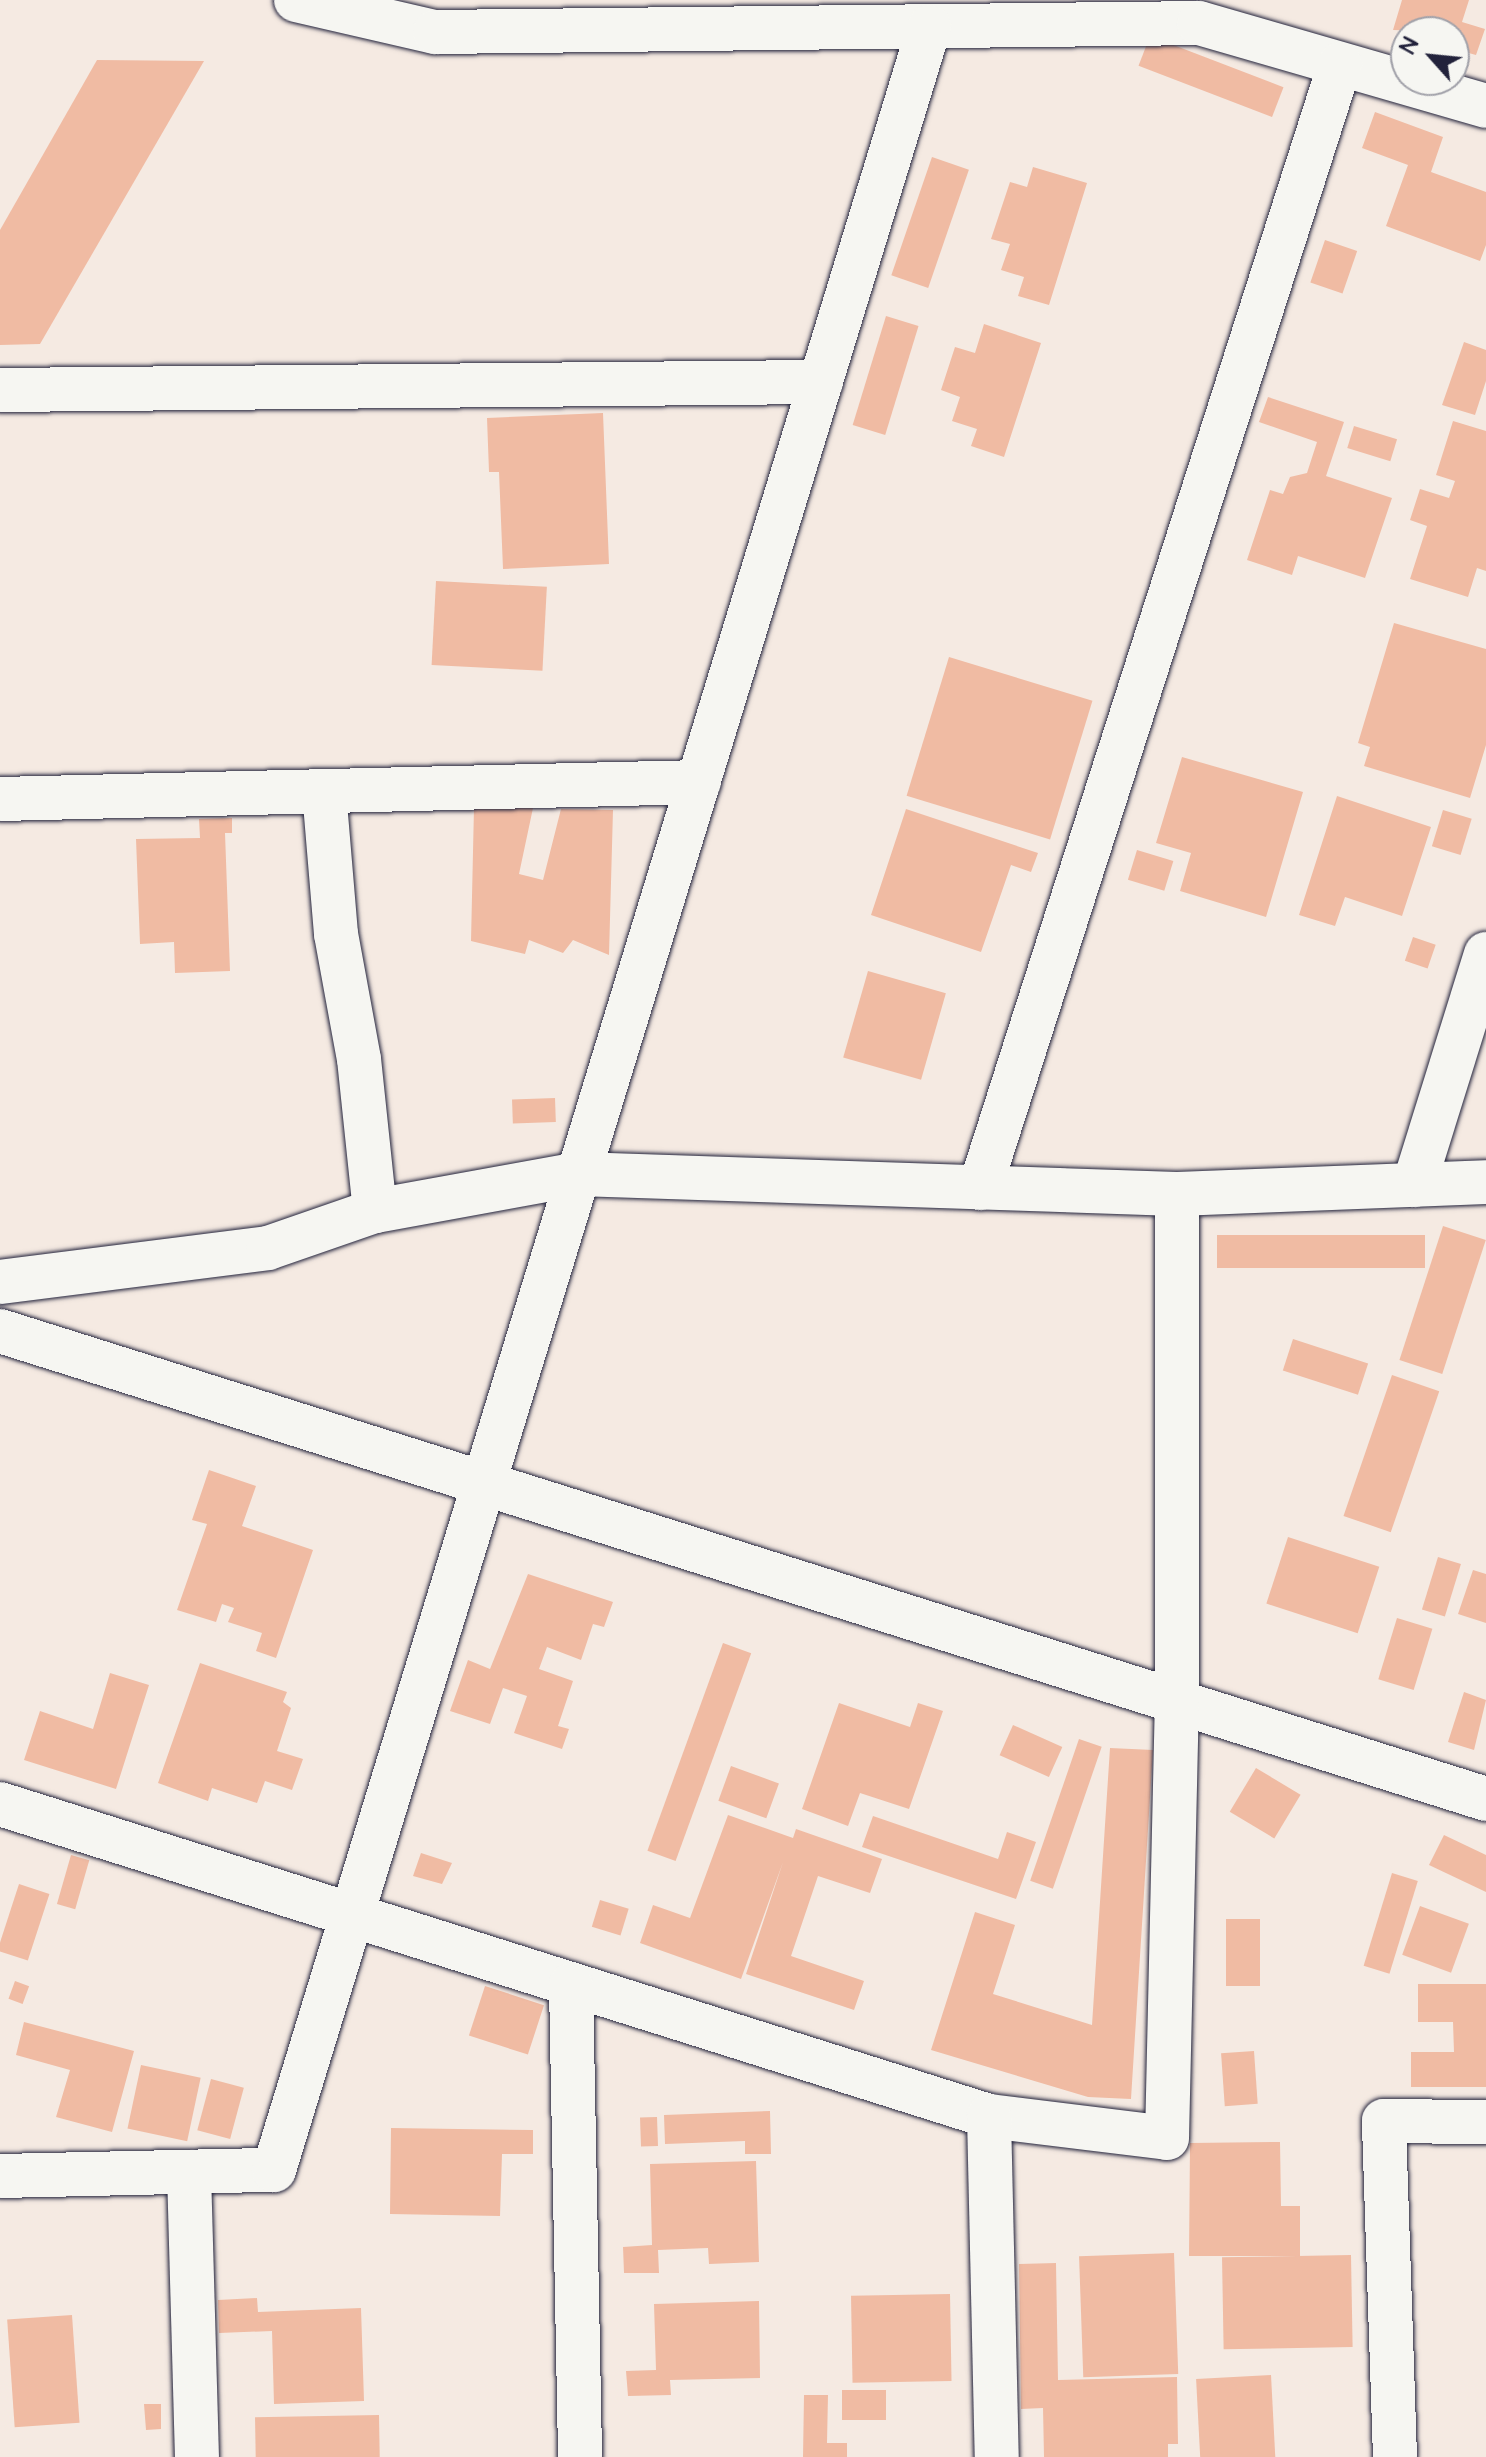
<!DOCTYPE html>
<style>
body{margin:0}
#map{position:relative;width:1486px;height:2457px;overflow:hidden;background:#f5eae2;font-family:"Architects Daughter",sans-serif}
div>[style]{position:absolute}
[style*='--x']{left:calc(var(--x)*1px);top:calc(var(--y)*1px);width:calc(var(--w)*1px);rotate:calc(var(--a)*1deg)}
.building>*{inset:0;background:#f0bba3;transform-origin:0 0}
.roads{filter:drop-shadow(0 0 2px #22223b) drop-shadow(0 0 2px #22223b)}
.street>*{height:44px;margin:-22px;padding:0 22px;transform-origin:22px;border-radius:22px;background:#f6f6f2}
span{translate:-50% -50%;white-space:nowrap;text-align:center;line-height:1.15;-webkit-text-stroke:7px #f6f6f2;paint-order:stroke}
.north{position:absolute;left:1390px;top:16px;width:80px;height:80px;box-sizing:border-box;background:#f6f6f2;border:2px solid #a1a1a9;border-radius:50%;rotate:297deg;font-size:22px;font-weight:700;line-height:32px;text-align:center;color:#22223b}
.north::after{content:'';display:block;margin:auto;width:28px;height:36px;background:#22223b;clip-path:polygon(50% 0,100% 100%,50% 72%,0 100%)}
</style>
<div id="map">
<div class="building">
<i style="clip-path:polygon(1402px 0,1469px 0,1462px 22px,1485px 29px,1476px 55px,1454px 49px,1454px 32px,1393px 30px)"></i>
<i style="left:1150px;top:36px;width:143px;height:32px;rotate:21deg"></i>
<i style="clip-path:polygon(97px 60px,204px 61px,40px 344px,0 345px,0 230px)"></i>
<i style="clip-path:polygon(1375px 112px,1443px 137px,1431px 172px,1486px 192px,1486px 245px,1480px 261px,1386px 226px,1408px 165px,1362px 148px)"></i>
<i style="left:932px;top:157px;width:39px;height:125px;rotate:19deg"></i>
<i style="clip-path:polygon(1033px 167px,1087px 183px,1049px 305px,1018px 296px,1024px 277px,1001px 270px,1010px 244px,991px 239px,1010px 182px,1027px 187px)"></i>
<i style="left:1325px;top:240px;width:34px;height:45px;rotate:19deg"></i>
<i style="left:886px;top:316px;width:34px;height:114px;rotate:17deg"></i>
<i style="clip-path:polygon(984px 324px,1041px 343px,1004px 457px,971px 446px,977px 429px,952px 421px,960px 397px,941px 390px,955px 347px,975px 353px)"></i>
<i style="clip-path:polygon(1464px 342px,1486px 350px,1486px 381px,1475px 415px,1442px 405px)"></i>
<i style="clip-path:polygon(1268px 397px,1344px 422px,1326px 476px,1392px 498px,1365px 578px,1298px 556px,1292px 575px,1247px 560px,1270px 490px,1283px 494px,1290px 477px,1307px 473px,1317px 442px,1259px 422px)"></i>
<i style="clip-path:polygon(603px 413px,609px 564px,503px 569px,499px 472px,489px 472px,487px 418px)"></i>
<i style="clip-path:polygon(1453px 421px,1486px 431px,1486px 571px,1477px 568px,1468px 597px,1410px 579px,1427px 526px,1410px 520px,1420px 489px,1449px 498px,1455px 481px,1436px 475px)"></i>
<i style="left:1354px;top:426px;width:45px;height:23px;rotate:17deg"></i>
<i style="left:436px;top:581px;width:111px;height:84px;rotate:3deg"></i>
<i style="clip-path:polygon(1394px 623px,1486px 649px,1486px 745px,1470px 798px,1364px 766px,1370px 747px,1358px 743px)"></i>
<i style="left:949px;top:657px;width:150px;height:145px;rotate:17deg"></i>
<i style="clip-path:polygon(1182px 757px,1303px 792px,1266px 917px,1180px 891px,1191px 853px,1156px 843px)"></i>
<i style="clip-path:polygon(1337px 796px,1431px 827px,1402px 916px,1345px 897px,1335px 926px,1299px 915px)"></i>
<i style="clip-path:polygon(474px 807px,533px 808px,519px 874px,543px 880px,561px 809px,613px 810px,609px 955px,573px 940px,563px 953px,529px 940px,525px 954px,471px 941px)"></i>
<i style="clip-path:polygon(906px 809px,1038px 853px,1031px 872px,1011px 865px,981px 952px,871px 915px)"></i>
<i style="left:1443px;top:810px;width:30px;height:38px;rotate:17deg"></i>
<i style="clip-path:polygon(232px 818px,232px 833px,225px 833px,230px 971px,175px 973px,174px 942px,140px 944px,136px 839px,200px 838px,199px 819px)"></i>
<i style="left:1137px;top:850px;width:38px;height:31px;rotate:17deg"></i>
<i style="left:1413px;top:937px;width:24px;height:25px;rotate:19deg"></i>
<i style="left:868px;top:971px;width:81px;height:90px;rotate:16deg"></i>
<i style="left:555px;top:1098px;width:24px;height:43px;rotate:88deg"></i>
<i style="left:1443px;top:1226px;width:45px;height:141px;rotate:18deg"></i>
<i style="left:1217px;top:1235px;width:208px;height:33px"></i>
<i style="left:1293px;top:1339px;width:79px;height:33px;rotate:18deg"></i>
<i style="left:1392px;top:1375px;width:50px;height:149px;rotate:19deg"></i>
<i style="clip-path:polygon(209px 1470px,256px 1486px,242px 1526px,313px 1550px,276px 1658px,256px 1651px,262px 1633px,228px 1622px,234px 1608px,222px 1604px,216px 1622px,177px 1610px,207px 1524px,192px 1520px)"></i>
<i style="left:1288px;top:1537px;width:96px;height:70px;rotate:18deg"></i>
<i style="left:1438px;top:1557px;width:24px;height:55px;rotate:17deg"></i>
<i style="clip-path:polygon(1473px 1570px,1486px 1574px,1486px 1623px,1458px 1614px)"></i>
<i style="clip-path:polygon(528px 1574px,613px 1602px,604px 1627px,593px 1624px,581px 1660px,547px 1647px,539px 1669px,573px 1681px,558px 1726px,569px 1729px,562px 1749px,514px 1733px,527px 1696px,503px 1688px,490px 1724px,450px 1711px,468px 1660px,490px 1669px)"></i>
<i style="left:1397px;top:1618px;width:37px;height:64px;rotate:17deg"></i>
<i style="left:723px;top:1643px;width:30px;height:221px;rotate:20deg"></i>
<i style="clip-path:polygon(200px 1663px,287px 1692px,283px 1702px,291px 1708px,277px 1751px,303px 1759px,292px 1790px,265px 1781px,257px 1803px,212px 1788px,208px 1801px,158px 1783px)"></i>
<i style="clip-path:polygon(110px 1673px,149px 1685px,116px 1789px,24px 1760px,40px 1711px,93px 1729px)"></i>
<i style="clip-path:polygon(1464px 1692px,1486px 1700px,1474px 1750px,1448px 1742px)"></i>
<i style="clip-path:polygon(839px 1703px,910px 1727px,918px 1703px,943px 1711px,909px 1809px,860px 1793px,848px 1826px,802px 1809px)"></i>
<i style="left:1013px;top:1725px;width:54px;height:33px;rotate:24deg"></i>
<i style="left:1079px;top:1739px;width:24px;height:150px;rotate:19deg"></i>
<i style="clip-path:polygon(1110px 1748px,1153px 1750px,1131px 2099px,1088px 2097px,931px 2050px,975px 1912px,1015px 1925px,993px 1994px,1092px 2025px)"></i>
<i style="left:731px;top:1766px;width:51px;height:37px;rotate:20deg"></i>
<i style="left:1256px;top:1768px;width:52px;height:51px;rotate:31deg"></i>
<i style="clip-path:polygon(728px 1815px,793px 1838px,796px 1829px,882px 1859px,870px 1893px,818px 1876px,791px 1956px,864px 1981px,854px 2010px,746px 1974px,783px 1862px,741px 1979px,640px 1943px,653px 1905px,690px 1918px)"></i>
<i style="clip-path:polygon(873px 1816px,998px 1859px,1007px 1832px,1036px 1842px,1016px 1899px,862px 1847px)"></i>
<i style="clip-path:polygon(1444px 1835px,1486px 1855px,1486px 1892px,1429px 1865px)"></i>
<i style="clip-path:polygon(421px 1853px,452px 1863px,442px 1884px,413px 1876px)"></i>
<i style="left:71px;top:1855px;width:19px;height:51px;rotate:16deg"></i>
<i style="left:1392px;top:1873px;width:27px;height:97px;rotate:17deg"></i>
<i style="left:19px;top:1884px;width:32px;height:70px;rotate:18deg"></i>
<i style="left:600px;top:1900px;width:30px;height:28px;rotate:17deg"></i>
<i style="left:1420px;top:1906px;width:52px;height:52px;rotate:20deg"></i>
<i style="left:1226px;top:1919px;width:34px;height:67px"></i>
<i style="left:15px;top:1981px;width:15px;height:19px;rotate:20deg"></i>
<i style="clip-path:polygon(1418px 1984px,1486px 1984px,1486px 2087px,1411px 2087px,1411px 2052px,1454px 2052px,1453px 2022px,1418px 2022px)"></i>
<i style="left:485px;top:1986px;width:62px;height:52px;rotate:18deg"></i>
<i style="clip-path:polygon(24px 2022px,134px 2051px,112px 2132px,56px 2117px,70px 2070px,16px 2055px)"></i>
<i style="left:1254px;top:2051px;width:53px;height:33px;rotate:86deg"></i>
<i style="left:141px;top:2065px;width:61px;height:65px;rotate:12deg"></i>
<i style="left:211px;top:2079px;width:34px;height:53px;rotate:15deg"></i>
<i style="clip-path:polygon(770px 2111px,771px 2154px,745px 2154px,745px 2141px,665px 2144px,664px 2115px)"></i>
<i style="left:657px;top:2117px;width:29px;height:17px;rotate:88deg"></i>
<i style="clip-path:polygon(391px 2128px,533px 2130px,533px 2154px,502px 2154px,500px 2216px,390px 2214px)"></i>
<i style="clip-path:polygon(1280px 2142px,1281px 2206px,1300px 2206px,1300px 2256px,1189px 2256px,1190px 2143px)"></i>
<i style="clip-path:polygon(756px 2161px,759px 2262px,709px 2264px,708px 2248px,658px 2250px,659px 2273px,624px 2273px,623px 2247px,652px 2245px,650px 2164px)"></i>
<i style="left:1174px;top:2253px;width:121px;height:95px;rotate:88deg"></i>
<i style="left:1351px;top:2255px;width:92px;height:129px;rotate:89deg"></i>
<i style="clip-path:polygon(1056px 2263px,1058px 2380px,1177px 2377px,1178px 2444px,1168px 2444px,1168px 2457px,1044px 2457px,1043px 2408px,1021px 2409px,1019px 2264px)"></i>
<i style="left:950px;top:2294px;width:87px;height:99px;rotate:89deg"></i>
<i style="clip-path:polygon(257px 2298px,258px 2312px,361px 2308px,364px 2401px,274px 2404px,272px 2331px,219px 2333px,218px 2300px)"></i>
<i style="clip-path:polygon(759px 2301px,760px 2378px,670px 2380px,671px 2395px,628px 2396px,626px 2371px,656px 2370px,654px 2304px)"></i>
<i style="left:72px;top:2315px;width:108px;height:65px;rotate:86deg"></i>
<i style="left:1271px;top:2375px;width:82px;height:75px;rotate:87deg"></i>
<i style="left:886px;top:2390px;width:30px;height:44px;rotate:90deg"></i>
<i style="clip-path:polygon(804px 2395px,828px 2395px,827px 2443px,847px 2443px,847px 2457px,803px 2457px)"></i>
<i style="clip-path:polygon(144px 2404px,161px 2404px,161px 2429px,146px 2430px)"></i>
<i style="left:379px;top:2415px;width:42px;height:124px;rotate:89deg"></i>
</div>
<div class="roads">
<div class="street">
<i style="--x:296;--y:0;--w:143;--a:13"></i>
<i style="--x:435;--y:32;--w:764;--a:-0.67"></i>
<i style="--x:1199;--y:23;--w:299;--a:16.1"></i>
<i style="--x:0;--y:390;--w:821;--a:-0.56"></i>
<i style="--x:324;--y:791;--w:144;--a:85.2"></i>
<i style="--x:336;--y:934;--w:127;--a:79.6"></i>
<i style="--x:359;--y:1059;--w:153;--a:84"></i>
<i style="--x:0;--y:799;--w:699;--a:-1.39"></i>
<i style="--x:1414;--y:1185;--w:242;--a:-72.7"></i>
<i style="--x:980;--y:1188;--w:1180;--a:-72.24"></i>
<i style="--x:0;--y:1282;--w:270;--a:-7.2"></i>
<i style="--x:268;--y:1248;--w:113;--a:-19.1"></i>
<i style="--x:375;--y:1211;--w:206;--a:-10.3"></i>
<i style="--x:578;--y:1174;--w:599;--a:1.91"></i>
<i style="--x:1177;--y:1194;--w:309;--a:-2.2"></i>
<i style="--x:0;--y:1331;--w:1558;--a:17.48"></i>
<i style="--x:0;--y:1804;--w:1037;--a:17.51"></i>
<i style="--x:989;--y:2116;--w:179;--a:7"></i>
<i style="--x:1167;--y:2138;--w:436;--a:-88.7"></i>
<i style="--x:1177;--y:1702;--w:508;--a:-90"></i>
<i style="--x:571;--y:1985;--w:472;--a:88.9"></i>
<i style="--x:989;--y:2116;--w:341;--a:88.7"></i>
<i style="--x:189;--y:2172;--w:285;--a:88.4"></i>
<i style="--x:0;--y:2176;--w:274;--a:-1.3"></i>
<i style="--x:274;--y:2170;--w:2241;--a:-73"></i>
<i style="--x:1395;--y:2457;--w:336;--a:-91.9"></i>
<i style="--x:1384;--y:2121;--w:102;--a:0.6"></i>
</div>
</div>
<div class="north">N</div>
</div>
